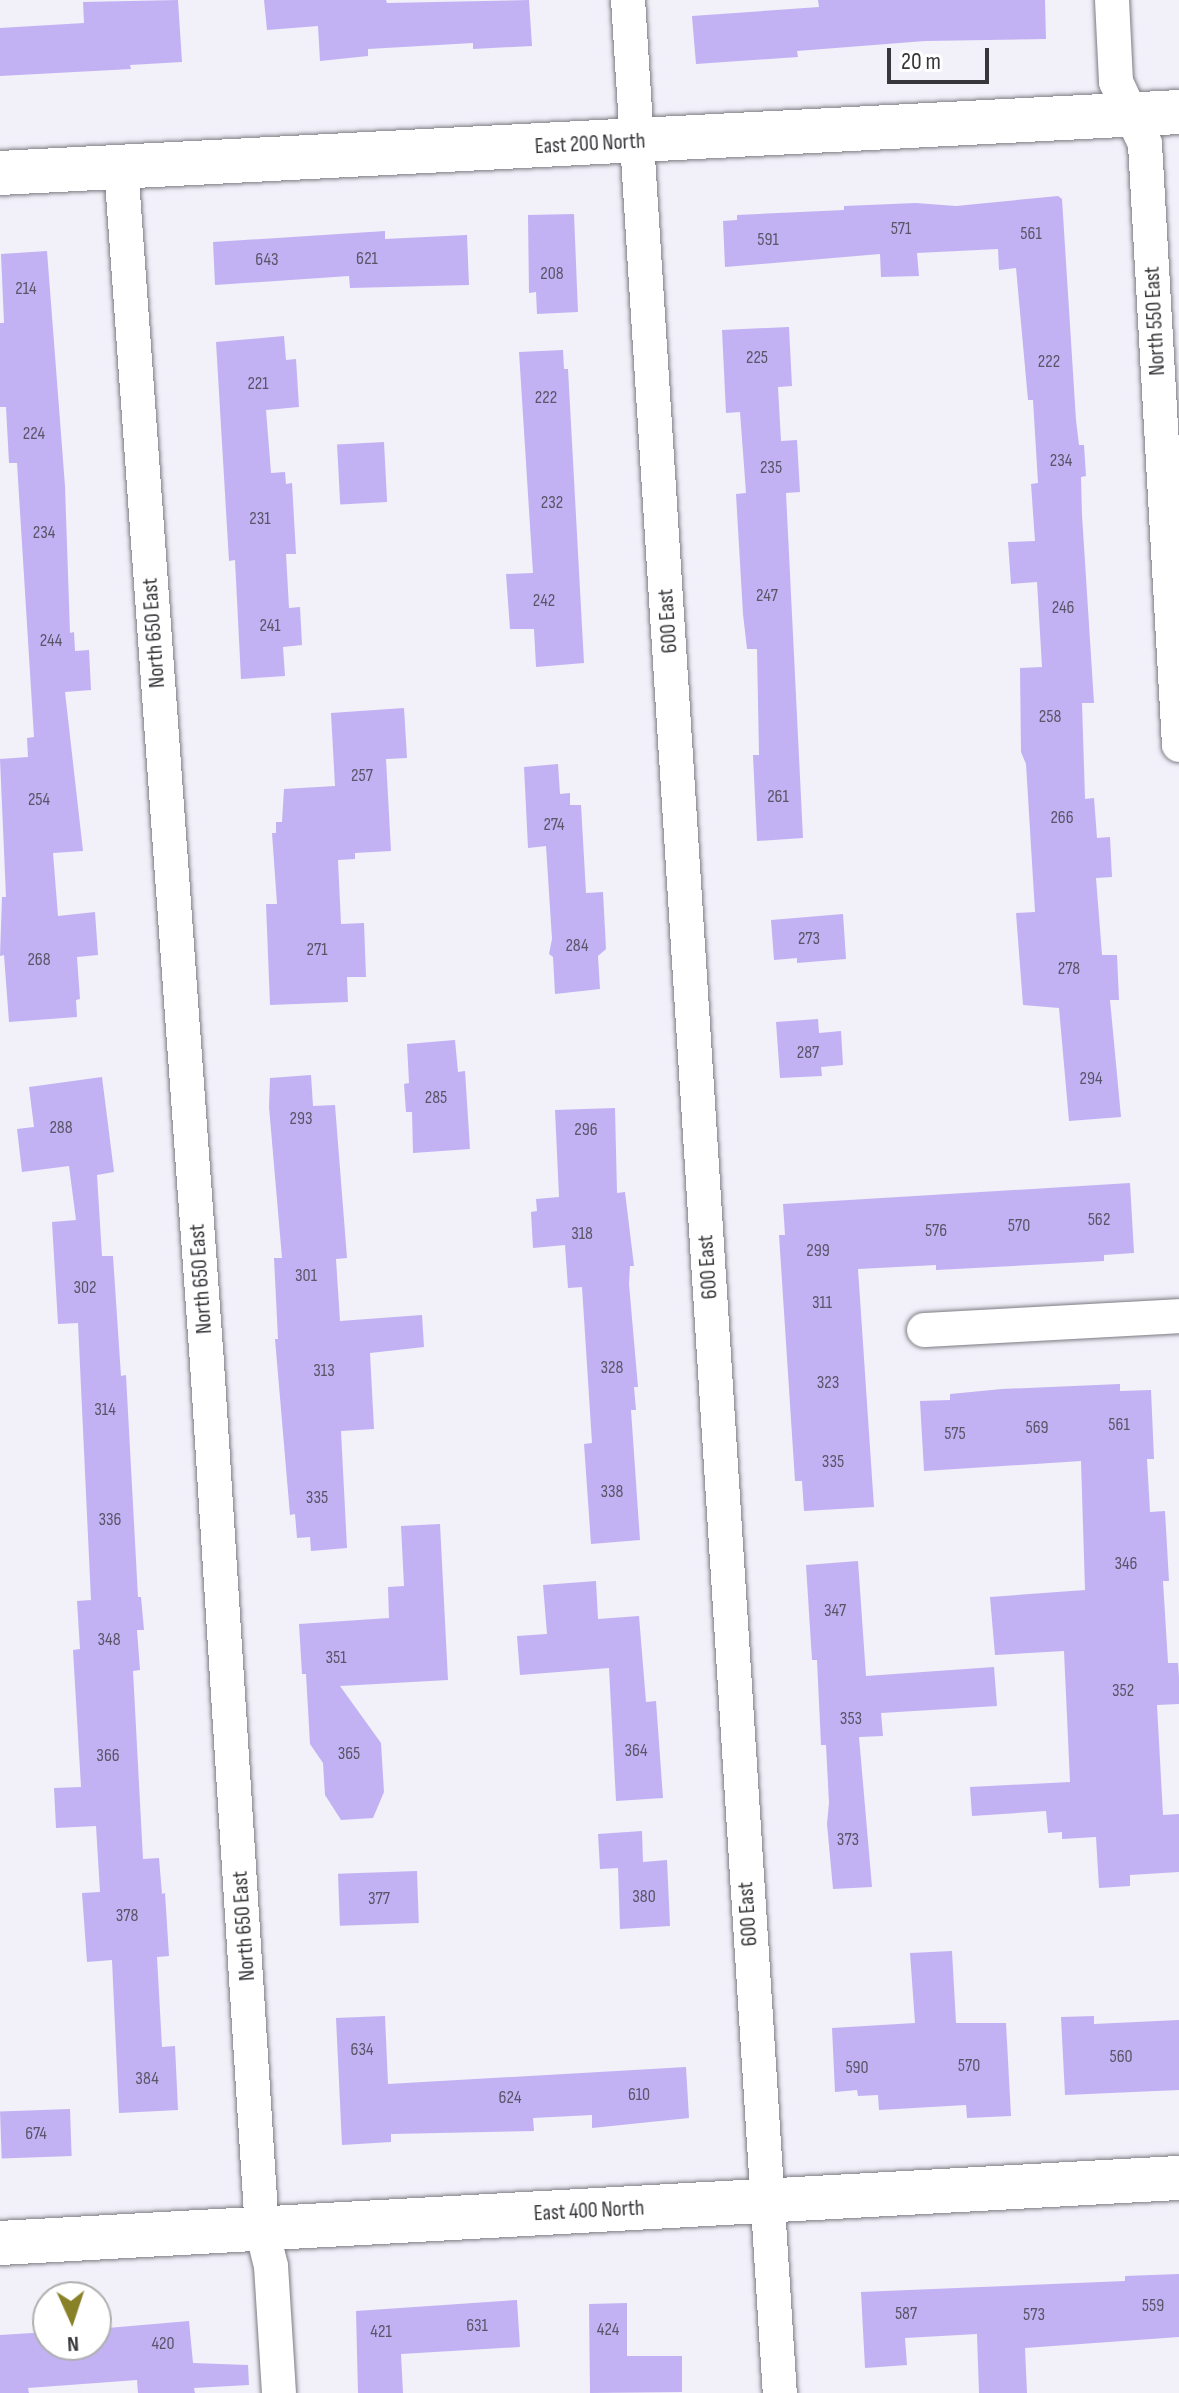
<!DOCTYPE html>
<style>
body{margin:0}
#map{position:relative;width:1179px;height:2393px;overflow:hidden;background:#f2f0f9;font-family:"Sofia Sans Condensed",sans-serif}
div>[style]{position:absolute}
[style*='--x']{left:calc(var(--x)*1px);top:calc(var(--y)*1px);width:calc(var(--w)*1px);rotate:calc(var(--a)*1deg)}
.building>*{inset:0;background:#c2b2f3;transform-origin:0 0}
.roads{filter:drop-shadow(0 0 2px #7c7b82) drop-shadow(0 0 2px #7c7b82)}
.minor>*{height:34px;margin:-17px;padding:0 17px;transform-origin:17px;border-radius:17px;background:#fff}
.tertiary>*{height:44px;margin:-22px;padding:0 22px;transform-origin:22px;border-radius:22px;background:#fff}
.secondary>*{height:44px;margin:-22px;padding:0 22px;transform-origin:22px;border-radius:22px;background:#fff}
span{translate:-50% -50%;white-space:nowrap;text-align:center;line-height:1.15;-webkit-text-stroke:6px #fff;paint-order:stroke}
.number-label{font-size:18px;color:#5a5568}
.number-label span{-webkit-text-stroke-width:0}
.street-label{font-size:22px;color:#37363a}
.north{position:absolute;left:32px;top:2281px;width:80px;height:80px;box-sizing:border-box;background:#fff;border:2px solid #afafb0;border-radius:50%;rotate:177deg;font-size:22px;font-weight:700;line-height:32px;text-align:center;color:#37363a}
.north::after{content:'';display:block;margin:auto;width:28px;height:36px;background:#898128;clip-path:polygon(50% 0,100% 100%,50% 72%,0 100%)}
.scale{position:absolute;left:887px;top:48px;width:102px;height:36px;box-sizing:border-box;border:4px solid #37363a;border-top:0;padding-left:10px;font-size:24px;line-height:28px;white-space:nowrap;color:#37363a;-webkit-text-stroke:6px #fff;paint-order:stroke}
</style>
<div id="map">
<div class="building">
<i style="clip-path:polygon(178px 0,182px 62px,130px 65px,131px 69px,0 76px,0 28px,84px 23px,83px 2px)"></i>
<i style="clip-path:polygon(264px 0,386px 0,387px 3px,529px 0,532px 46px,473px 49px,473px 43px,368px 49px,368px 56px,320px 61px,318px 26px,267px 30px)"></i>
<i style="clip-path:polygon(818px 0,1045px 0,1046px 39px,925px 41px,797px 51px,798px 57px,696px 64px,692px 16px,819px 7px)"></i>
<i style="clip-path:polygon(1058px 196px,1062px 199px,1076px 420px,1079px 445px,1084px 445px,1086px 476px,1081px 477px,1082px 515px,1094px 703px,1082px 703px,1085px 799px,1094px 798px,1097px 838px,1110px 837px,1112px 877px,1096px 878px,1102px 955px,1117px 955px,1119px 1000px,1110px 1000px,1121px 1117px,1069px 1121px,1059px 1008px,1023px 1005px,1016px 913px,1035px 912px,1026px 764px,1021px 752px,1020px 668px,1042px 667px,1037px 582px,1011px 584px,1008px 542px,1035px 541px,1031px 484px,1038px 483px,1033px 400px,1028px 400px,1016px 268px,999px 270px,998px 249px,917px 253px,919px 276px,881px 277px,880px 254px,725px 267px,723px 221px,737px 220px,737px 215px,844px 210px,844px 206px,916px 203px,956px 206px)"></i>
<i style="clip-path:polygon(574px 214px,578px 312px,537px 314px,536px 292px,529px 293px,528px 215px)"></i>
<i style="clip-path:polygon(385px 231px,385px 239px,467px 235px,469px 285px,350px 288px,349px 276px,215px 285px,213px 242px)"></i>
<i style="clip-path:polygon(47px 251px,65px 486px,70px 633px,74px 632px,75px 651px,89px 650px,91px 690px,65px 692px,83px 851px,53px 853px,58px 916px,95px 912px,98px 955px,77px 957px,80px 999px,76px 1000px,77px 1017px,9px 1022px,4px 955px,0 956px,2px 897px,6px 897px,0 759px,28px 757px,27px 738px,34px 737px,17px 463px,9px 463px,6px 407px,0 407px,0 323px,4px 323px,1px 254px)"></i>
<i style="clip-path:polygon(789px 327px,792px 386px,778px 387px,781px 441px,797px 440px,800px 492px,786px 493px,803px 838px,757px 841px,753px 755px,759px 755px,757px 649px,747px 649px,743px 614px,736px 494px,746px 493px,740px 412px,726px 413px,722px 330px)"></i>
<i style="clip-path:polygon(284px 336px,286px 360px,296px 359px,299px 407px,266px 410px,271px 473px,285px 472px,286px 484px,292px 483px,296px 554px,286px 554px,289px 608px,300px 607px,302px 645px,283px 647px,285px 676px,241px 679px,235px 560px,229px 561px,216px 342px)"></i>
<i style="clip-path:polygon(563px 350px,564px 369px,568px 369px,584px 663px,536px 667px,534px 629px,510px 629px,506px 574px,533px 573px,519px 352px)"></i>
<i style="left:384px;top:442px;width:60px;height:47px;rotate:87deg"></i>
<i style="clip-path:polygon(404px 708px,407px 758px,386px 759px,391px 851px,355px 853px,355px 859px,338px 860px,341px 924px,364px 923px,366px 977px,347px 977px,348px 1002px,270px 1005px,266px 904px,277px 904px,272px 833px,276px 833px,276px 822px,282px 822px,284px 789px,335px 786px,331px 713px)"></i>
<i style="clip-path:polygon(558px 764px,560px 794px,570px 793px,570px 805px,581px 805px,586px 893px,603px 892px,606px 949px,598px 956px,600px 989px,555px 994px,553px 957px,549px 954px,552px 939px,546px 846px,528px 848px,524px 767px)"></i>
<i style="clip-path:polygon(843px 914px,846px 959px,797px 963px,797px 958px,774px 960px,771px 920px)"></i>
<i style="clip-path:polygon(818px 1019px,819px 1033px,841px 1031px,843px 1065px,821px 1067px,822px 1076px,780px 1078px,776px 1022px)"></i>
<i style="clip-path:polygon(455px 1040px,458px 1072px,465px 1071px,470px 1149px,413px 1153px,412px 1112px,406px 1112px,404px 1084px,409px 1083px,407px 1044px)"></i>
<i style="clip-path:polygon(311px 1075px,313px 1106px,335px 1105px,347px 1258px,336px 1259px,340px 1321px,422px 1315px,424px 1347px,370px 1353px,374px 1429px,341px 1431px,347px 1548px,311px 1551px,310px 1537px,297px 1538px,295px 1514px,290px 1515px,275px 1339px,278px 1339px,274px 1258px,282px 1258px,269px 1107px,270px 1078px)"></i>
<i style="clip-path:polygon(102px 1077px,114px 1172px,97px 1175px,102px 1256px,113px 1256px,121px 1376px,126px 1375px,138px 1597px,141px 1597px,144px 1630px,137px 1630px,140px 1670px,133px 1671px,143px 1859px,159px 1858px,162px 1894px,165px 1893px,169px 1956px,157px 1957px,162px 2047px,175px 2046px,178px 2110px,119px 2113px,112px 1960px,87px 1962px,82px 1893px,100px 1892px,96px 1826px,56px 1828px,54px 1788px,81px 1787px,73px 1650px,80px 1649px,77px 1601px,91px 1600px,78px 1323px,58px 1324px,52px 1222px,76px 1220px,69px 1166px,22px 1172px,17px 1129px,34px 1127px,29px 1087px)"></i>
<i style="clip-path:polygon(615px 1108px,617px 1193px,625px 1192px,634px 1266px,630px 1266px,629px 1284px,638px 1387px,634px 1387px,636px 1410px,631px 1410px,640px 1540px,591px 1544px,584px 1444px,592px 1443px,582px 1287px,568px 1288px,565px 1245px,533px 1248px,531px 1212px,537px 1211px,536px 1199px,559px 1197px,555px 1110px)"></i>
<i style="clip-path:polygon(1130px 1183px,1134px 1253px,1104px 1255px,1104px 1261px,1068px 1263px,936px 1270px,936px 1265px,858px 1269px,874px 1507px,804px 1511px,802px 1481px,795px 1481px,779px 1235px,785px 1235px,783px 1204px)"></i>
<i style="clip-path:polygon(1120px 1384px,1120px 1391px,1151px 1390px,1154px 1459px,1147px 1459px,1150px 1512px,1165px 1511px,1169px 1581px,1163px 1581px,1168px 1663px,1178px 1663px,1179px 1677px,1179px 1704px,1157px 1705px,1163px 1815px,1179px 1814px,1179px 1872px,1130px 1875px,1130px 1886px,1099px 1888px,1096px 1837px,1062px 1839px,1062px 1832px,1048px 1833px,1046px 1811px,972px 1816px,970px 1787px,1070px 1782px,1064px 1651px,995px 1655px,990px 1597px,1085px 1590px,1081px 1461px,924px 1471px,920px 1401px,950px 1400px,950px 1394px,1002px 1389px)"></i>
<i style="clip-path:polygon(440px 1524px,448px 1680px,340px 1686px,381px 1743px,384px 1792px,373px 1818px,341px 1820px,325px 1795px,323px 1763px,310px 1744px,306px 1674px,302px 1674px,299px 1624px,389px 1618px,388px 1587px,404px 1586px,401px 1526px)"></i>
<i style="clip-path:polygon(858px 1561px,866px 1676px,994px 1667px,997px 1706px,881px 1713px,883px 1736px,859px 1737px,872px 1887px,833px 1889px,827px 1824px,829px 1803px,826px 1745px,821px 1745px,817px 1660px,812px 1660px,806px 1565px)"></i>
<i style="clip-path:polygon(596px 1581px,598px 1619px,639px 1616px,646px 1702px,656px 1701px,663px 1798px,616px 1801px,609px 1668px,520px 1675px,517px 1636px,547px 1634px,543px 1585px)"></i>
<i style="clip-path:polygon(642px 1831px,643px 1862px,667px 1860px,670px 1926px,620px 1929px,618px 1868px,600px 1869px,598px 1834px)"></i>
<i style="left:417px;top:1871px;width:52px;height:79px;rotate:88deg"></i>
<i style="clip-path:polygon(952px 1951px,956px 2023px,1006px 2023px,1011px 2116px,967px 2118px,966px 2105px,879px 2110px,878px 2095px,858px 2096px,857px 2090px,835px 2092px,832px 2028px,915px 2023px,910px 1953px)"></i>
<i style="clip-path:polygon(385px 2016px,388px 2084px,686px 2067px,689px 2118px,592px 2128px,592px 2115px,533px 2118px,534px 2131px,391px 2134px,391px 2142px,342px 2145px,336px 2018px)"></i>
<i style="clip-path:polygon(1094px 2016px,1094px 2024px,1179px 2020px,1179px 2090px,1065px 2095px,1061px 2017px)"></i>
<i style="left:70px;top:2109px;width:47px;height:70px;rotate:88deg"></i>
<i style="clip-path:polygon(1179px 2274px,1179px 2337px,1025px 2348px,1027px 2393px,979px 2393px,977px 2334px,905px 2338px,907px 2365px,865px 2368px,861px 2292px,1125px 2281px,1125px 2276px)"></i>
<i style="clip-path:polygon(517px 2300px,520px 2347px,401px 2354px,403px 2393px,358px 2393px,356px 2311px)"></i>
<i style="clip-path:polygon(627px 2303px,627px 2356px,682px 2356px,682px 2392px,590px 2393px,589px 2304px)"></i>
<i style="clip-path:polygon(189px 2321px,193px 2363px,248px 2365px,249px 2385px,194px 2388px,195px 2393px,138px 2393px,137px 2380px,28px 2388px,29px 2393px,0 2393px,0 2335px,48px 2332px,48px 2345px,96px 2345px,96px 2329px)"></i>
</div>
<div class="roads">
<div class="minor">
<i style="--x:628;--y:0;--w:2398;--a:86.37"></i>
<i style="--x:1112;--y:0;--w:82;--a:87.2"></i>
<i style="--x:1116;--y:82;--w:68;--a:64.9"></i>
<i style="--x:1145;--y:144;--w:602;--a:86.76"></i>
<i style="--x:121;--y:166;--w:1200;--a:85.89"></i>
<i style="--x:207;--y:1363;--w:869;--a:86.37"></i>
<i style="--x:262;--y:2230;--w:37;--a:76"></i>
<i style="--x:271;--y:2266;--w:127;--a:86.4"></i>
<i style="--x:924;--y:1330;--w:255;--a:-3.1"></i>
</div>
<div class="tertiary">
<i style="--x:0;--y:173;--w:1181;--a:-2.96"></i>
</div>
<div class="secondary">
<i style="--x:0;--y:2243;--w:1181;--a:-3.16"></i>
</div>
</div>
<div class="number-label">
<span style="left:901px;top:229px">571</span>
<span style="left:1031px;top:234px">561</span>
<span style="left:768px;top:240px">591</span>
<span style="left:367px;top:259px">621</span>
<span style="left:267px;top:260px">643</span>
<span style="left:552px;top:274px">208</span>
<span style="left:26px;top:289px">214</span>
<span style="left:757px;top:358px">225</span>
<span style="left:1049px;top:362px">222</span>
<span style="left:258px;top:384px">221</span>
<span style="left:546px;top:398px">222</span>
<span style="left:34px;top:434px">224</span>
<span style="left:1061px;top:461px">234</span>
<span style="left:771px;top:468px">235</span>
<span style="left:552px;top:503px">232</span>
<span style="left:260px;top:519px">231</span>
<span style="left:44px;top:533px">234</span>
<span style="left:767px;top:596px">247</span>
<span style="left:544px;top:601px">242</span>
<span style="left:1063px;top:608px">246</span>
<span style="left:270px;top:626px">241</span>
<span style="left:51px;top:641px">244</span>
<span style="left:1050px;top:717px">258</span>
<span style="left:362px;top:776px">257</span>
<span style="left:778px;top:797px">261</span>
<span style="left:39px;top:800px">254</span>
<span style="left:1062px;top:818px">266</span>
<span style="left:554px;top:825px">274</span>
<span style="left:809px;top:939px">273</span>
<span style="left:577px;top:946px">284</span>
<span style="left:317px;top:950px">271</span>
<span style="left:39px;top:960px">268</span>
<span style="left:1069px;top:969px">278</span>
<span style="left:808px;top:1053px">287</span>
<span style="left:1091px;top:1079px">294</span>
<span style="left:436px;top:1098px">285</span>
<span style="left:301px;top:1119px">293</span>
<span style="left:61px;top:1128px">288</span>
<span style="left:586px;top:1130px">296</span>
<span style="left:1099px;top:1220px">562</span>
<span style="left:1019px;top:1226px">570</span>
<span style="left:936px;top:1231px">576</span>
<span style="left:582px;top:1234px">318</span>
<span style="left:818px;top:1251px">299</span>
<span style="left:306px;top:1276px">301</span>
<span style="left:85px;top:1288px">302</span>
<span style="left:822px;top:1303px">311</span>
<span style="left:612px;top:1368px">328</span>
<span style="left:324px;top:1371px">313</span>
<span style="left:828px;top:1383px">323</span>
<span style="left:105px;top:1410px">314</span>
<span style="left:1119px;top:1425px">561</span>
<span style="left:1037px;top:1428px">569</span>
<span style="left:955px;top:1434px">575</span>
<span style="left:833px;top:1462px">335</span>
<span style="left:612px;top:1492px">338</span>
<span style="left:317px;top:1498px">335</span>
<span style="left:110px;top:1520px">336</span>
<span style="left:1126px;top:1564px">346</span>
<span style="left:835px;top:1611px">347</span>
<span style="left:109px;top:1640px">348</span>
<span style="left:336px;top:1658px">351</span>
<span style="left:1123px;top:1691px">352</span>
<span style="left:851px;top:1719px">353</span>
<span style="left:636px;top:1751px">364</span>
<span style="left:349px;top:1754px">365</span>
<span style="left:108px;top:1756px">366</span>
<span style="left:848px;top:1840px">373</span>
<span style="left:644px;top:1897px">380</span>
<span style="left:379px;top:1899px">377</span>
<span style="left:127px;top:1916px">378</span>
<span style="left:362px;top:2050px">634</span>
<span style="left:1121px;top:2057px">560</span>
<span style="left:969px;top:2066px">570</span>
<span style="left:857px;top:2068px">590</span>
<span style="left:147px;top:2079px">384</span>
<span style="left:639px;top:2095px">610</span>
<span style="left:510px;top:2098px">624</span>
<span style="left:36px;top:2134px">674</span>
<span style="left:1153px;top:2306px">559</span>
<span style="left:906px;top:2314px">587</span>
<span style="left:1034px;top:2315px">573</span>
<span style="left:477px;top:2326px">631</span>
<span style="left:608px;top:2330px">424</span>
<span style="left:381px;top:2332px">421</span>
<span style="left:163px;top:2344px">420</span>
</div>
<div class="street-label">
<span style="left:590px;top:144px;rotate:-3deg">East 200 North</span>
<span style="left:1155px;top:321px;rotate:-93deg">North 550 East</span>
<span style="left:668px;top:621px;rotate:-94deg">600 East</span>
<span style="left:154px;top:633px;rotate:-94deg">North 650 East</span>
<span style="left:708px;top:1267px;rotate:-94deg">600 East</span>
<span style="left:201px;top:1279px;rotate:-94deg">North 650 East</span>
<span style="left:748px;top:1914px;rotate:-94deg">600 East</span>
<span style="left:244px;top:1926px;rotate:-94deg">North 650 East</span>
<span style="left:589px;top:2211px;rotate:-3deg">East 400 North</span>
</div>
<div class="north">N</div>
<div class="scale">20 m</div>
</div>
